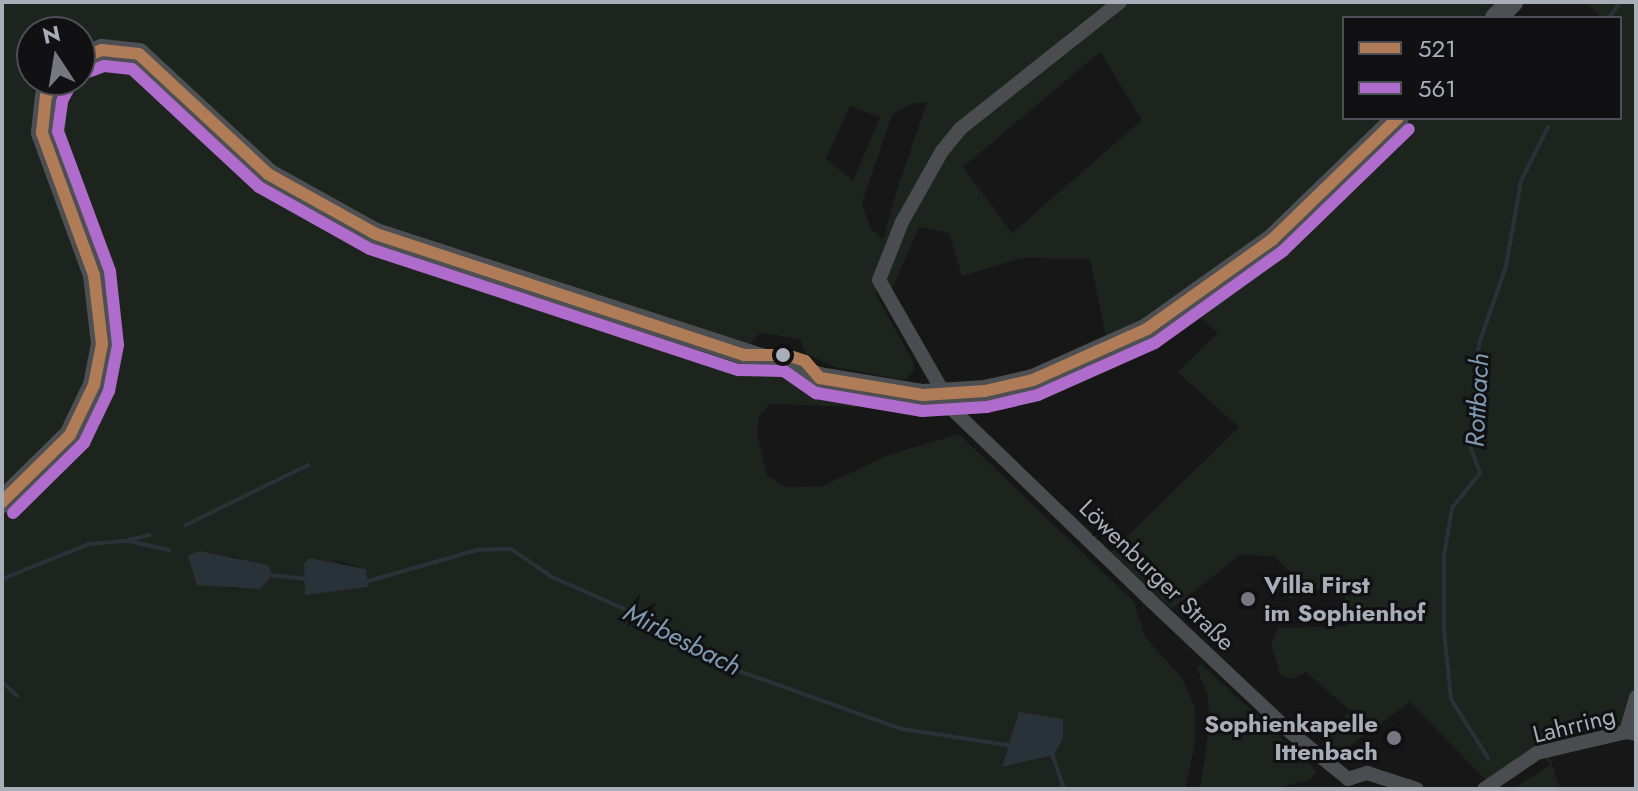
<!DOCTYPE html>
<meta charset="utf-8">
<style>
body{margin:0}
#map{position:relative;width:1638px;height:791px;overflow:hidden;background:#171717;font-family:Jost,sans-serif}
div>[style]{position:absolute}
[style*='--x']{left:calc(var(--x)*1px);top:calc(var(--y)*1px);width:calc(var(--w)*1px);rotate:calc(var(--a)*1deg)}
.green>*{inset:0;background:#1d241e}
.water>*{inset:0;background:#2a3239}
.stream>*{height:4px;margin:-2px;padding:0 2px;transform-origin:2px;border-radius:2px;background:#2a3239}
.street>*{height:14px;margin:-7px;padding:0 7px;transform-origin:7px;border-radius:7px;background:#4b4c50}
.primary>*{height:22px;margin:-11px;padding:0 11px;transform-origin:11px;border-radius:11px;background:#4d4f52}
.bus-1>*{height:12px;margin:-6px;padding:0 6px;transform-origin:6px;border-radius:6px;background:#b07c57}
.bus-2>*{height:12px;margin:-6px;padding:0 6px;transform-origin:6px;border-radius:6px;background:#b06ccc}
.dots>*{width:22px;height:22px;translate:-50% -50%;box-sizing:border-box;border:4px solid #111113;border-radius:50%}
span{translate:-50% -50%;white-space:nowrap;text-align:center;line-height:1.15;-webkit-text-stroke:6px #111113;paint-order:stroke}
.street-label{font-size:24px;color:#a8adb8}
.poi-label{font-size:24px;color:#a8adb8;font-weight:700}
.left{translate:0 -50%;text-align:left}
.right{translate:-100% -50%;text-align:right}
.water-label{font-size:26px;color:#7f9bb3;font-style:italic}
.frame{position:absolute;inset:0;border:4px solid #a8adb8;pointer-events:none}
.legend{position:absolute;left:1342px;top:16px;width:280px;height:104px;box-sizing:border-box;background:#111113;border:2px solid #4d4f55;margin:0;padding:10px 14px;list-style:none;font-size:24px;color:#a8adb8}
.legend li{display:flex;align-items:center;gap:16px;height:40px}
.legend b{width:40px;border:2px solid #4d4f55}
.north{position:absolute;left:16px;top:16px;width:80px;height:80px;box-sizing:border-box;background:#111113;border:2px solid #4d4f55;border-radius:50%;rotate:348deg;font-size:22px;font-weight:700;line-height:32px;text-align:center;color:#a8adb8}
.north::after{content:'';display:block;margin:auto;width:28px;height:36px;background:#757880;clip-path:polygon(50% 0,100% 100%,50% 72%,0 100%)}
</style>
<div id="map">
<div class="green">
<i style="clip-path:polygon(evenodd,2px 2px,1508px 2px,1491px 18px,1344px 18px,1344px 118px,1390px 118px,1188px 302px,1107px 341px,1090px 259px,1022px 258px,962px 276px,949px 233px,919px 227px,893px 287px,875px 293px,913px 362px,914px 371px,905px 380px,835px 367px,805px 353px,800px 339px,760px 333px,745px 350px,369px 222px,265px 160px,150px 49px,105px 39px,80px 46px,80px 32px,32px 32px,32px 80px,43px 80px,36px 94px,92px 313px,91px 359px,83px 389px,54px 440px,2px 489px,2px 2px,1100px 52px,1142px 120px,1012px 233px,963px 167px,1100px 52px,2px 2px,927px 102px,897px 190px,883px 239px,871px 229px,862px 203px,892px 115px,911px 104px,927px 102px,2px 2px,850px 106px,880px 117px,853px 181px,826px 159px,850px 106px)"></i>
<i style="clip-path:polygon(1585px 2px,1636px 2px,1636px 708px,1630px 729px,1532px 748px,1486px 780px,1410px 702px,1333px 758px,1322px 742px,1350px 711px,1306px 672px,1292px 679px,1280px 675px,1271px 645px,1278px 628px,1349px 626px,1343px 582px,1289px 599px,1290px 572px,1274px 556px,1240px 555px,1172px 609px,1108px 555px,1239px 427px,1177px 372px,1218px 333px,1196px 314px,1281px 248px,1412px 118px,1620px 118px,1620px 18px,1595px 18px,1598px 14px)"></i>
<i style="clip-path:polygon(evenodd,105px 60px,141px 68px,242px 165px,388px 247px,761px 369px,816px 392px,858px 397px,857px 407px,770px 404px,759px 417px,757px 435px,767px 475px,787px 487px,822px 486px,891px 454px,959px 434px,1134px 602px,1145px 637px,1182px 678px,1195px 707px,1195px 744px,1185px 789px,2px 789px,2px 511px,49px 476px,83px 436px,105px 388px,113px 339px,106px 284px,51px 122px,67px 81px,80px 80px,81px 68px,105px 60px,231px 556px,254px 563px,268px 565px,237px 589px,219px 584px,231px 556px,105px 60px,334px 560px,366px 569px,367px 587px,334px 560px,105px 60px,1014px 732px,1054px 755px,1002px 767px,1014px 732px)"></i>
<i style="clip-path:polygon(1201px 664px,1317px 771px,1309px 780px,1270px 789px,1200px 789px,1209px 726px,1208px 697px,1197px 668px)"></i>
<i style="clip-path:polygon(1548px 752px,1560px 789px,1513px 789px,1550px 765px,1544px 755px)"></i>
</div>
<div class="water">
<i style="clip-path:polygon(198px 551px,268px 565px,272px 575px,260px 589px,197px 585px,188px 556px)"></i>
<i style="clip-path:polygon(309px 558px,366px 569px,368px 587px,305px 595px,304px 564px)"></i>
<i style="clip-path:polygon(1019px 712px,1063px 719px,1063px 738px,1054px 755px,1002px 767px)"></i>
</div>
<div class="stream">
<i style="--x:1609;--y:18;--w:19;--a:-55"></i>
<i style="--x:186;--y:525;--w:136;--a:-26.2"></i>
<i style="--x:128;--y:540;--w:22;--a:-13"></i>
<i style="--x:269;--y:575;--w:39;--a:6"></i>
<i style="--x:2;--y:579;--w:94;--a:-21.9"></i>
<i style="--x:89;--y:544;--w:38;--a:-5"></i>
<i style="--x:127;--y:541;--w:43;--a:12.1"></i>
<i style="--x:365;--y:582;--w:116;--a:-15.9"></i>
<i style="--x:477;--y:550;--w:34;--a:-2"></i>
<i style="--x:511;--y:549;--w:50;--a:34.3"></i>
<i style="--x:552;--y:577;--w:119;--a:23.8"></i>
<i style="--x:661;--y:625;--w:73;--a:33.3"></i>
<i style="--x:722;--y:665;--w:191;--a:19.6"></i>
<i style="--x:902;--y:729;--w:107;--a:8.6"></i>
<i style="--x:2;--y:682;--w:21;--a:43"></i>
<i style="--x:1052;--y:754;--w:37;--a:71"></i>
<i style="--x:1488;--y:758;--w:70;--a:-122.1"></i>
<i style="--x:1451;--y:699;--w:69;--a:-95.8"></i>
<i style="--x:1444;--y:630;--w:74;--a:-90"></i>
<i style="--x:1444;--y:556;--w:49;--a:-80.5"></i>
<i style="--x:1452;--y:508;--w:45;--a:-51.3"></i>
<i style="--x:1480;--y:473;--w:27;--a:-110"></i>
<i style="--x:1471;--y:448;--w:104;--a:-85.6"></i>
<i style="--x:1479;--y:344;--w:83;--a:-70.9"></i>
<i style="--x:1506;--y:266;--w:86;--a:-80"></i>
<i style="--x:1521;--y:181;--w:60;--a:-63.4"></i>
</div>
<div class="street">
<i style="--x:1120;--y:2;--w:204;--a:141.6"></i>
<i style="--x:960;--y:129;--w:28;--a:129"></i>
<i style="--x:942;--y:151;--w:81;--a:119.4"></i>
<i style="--x:902;--y:222;--w:62;--a:111.6"></i>
<i style="--x:879;--y:280;--w:151;--a:60.2"></i>
<i style="--x:954;--y:411;--w:269;--a:43.9"></i>
<i style="--x:1148;--y:598;--w:194;--a:43.3"></i>
<i style="--x:1289;--y:731;--w:76;--a:39.1"></i>
<i style="--x:1348;--y:779;--w:20;--a:-18"></i>
<i style="--x:1367;--y:773;--w:52;--a:17.7"></i>
<i style="--x:1626;--y:732;--w:36;--a:-74"></i>
<i style="--x:1484;--y:789;--w:64;--a:-34.2"></i>
<i style="--x:1537;--y:753;--w:91;--a:-13.3"></i>
<i style="--x:1626;--y:732;--w:10;--a:11"></i>
</div>
<div class="primary">
<i style="--x:1496;--y:18;--w:23;--a:-45"></i>
<i style="--x:80;--y:58;--w:23;--a:-20"></i>
<i style="--x:102;--y:50;--w:37;--a:6"></i>
<i style="--x:139;--y:54;--w:176;--a:42.9"></i>
<i style="--x:268;--y:174;--w:124;--a:29.1"></i>
<i style="--x:376;--y:234;--w:467;--a:18"></i>
<i style="--x:820;--y:378;--w:104;--a:9.4"></i>
<i style="--x:923;--y:395;--w:62;--a:-3.7"></i>
<i style="--x:985;--y:391;--w:49;--a:-12.9"></i>
<i style="--x:1033;--y:380;--w:125;--a:-24.1"></i>
<i style="--x:1147;--y:329;--w:155;--a:-35.5"></i>
<i style="--x:1273;--y:239;--w:174;--a:-44.1"></i>
<i style="--x:2;--y:502;--w:95;--a:-44.6"></i>
<i style="--x:70;--y:435;--w:55;--a:-64.4"></i>
<i style="--x:94;--y:385;--w:42;--a:-79"></i>
<i style="--x:102;--y:344;--w:69;--a:-96.6"></i>
<i style="--x:94;--y:275;--w:151;--a:-110.1"></i>
<i style="--x:42;--y:133;--w:37;--a:-84"></i>
<i style="--x:46;--y:96;--w:18;--a:-61"></i>
</div>
<div class="bus-1">
<i style="--x:80;--y:58;--w:23;--a:-20"></i>
<i style="--x:102;--y:50;--w:37;--a:6"></i>
<i style="--x:139;--y:54;--w:176;--a:42.9"></i>
<i style="--x:268;--y:174;--w:124;--a:29.1"></i>
<i style="--x:376;--y:234;--w:387;--a:18.2"></i>
<i style="--x:744;--y:355;--w:43;--a:0"></i>
<i style="--x:787;--y:355;--w:19;--a:18"></i>
<i style="--x:805;--y:361;--w:23;--a:49"></i>
<i style="--x:820;--y:378;--w:104;--a:9.4"></i>
<i style="--x:923;--y:395;--w:62;--a:-3.7"></i>
<i style="--x:985;--y:391;--w:49;--a:-12.9"></i>
<i style="--x:1033;--y:380;--w:125;--a:-24.1"></i>
<i style="--x:1147;--y:329;--w:155;--a:-35.5"></i>
<i style="--x:1273;--y:239;--w:174;--a:-44.1"></i>
<i style="--x:2;--y:502;--w:95;--a:-44.6"></i>
<i style="--x:70;--y:435;--w:55;--a:-64.4"></i>
<i style="--x:94;--y:385;--w:42;--a:-79"></i>
<i style="--x:102;--y:344;--w:69;--a:-96.6"></i>
<i style="--x:94;--y:275;--w:151;--a:-110.1"></i>
<i style="--x:42;--y:133;--w:37;--a:-84"></i>
<i style="--x:46;--y:96;--w:18;--a:-61"></i>
</div>
<div class="bus-2">
<i style="--x:85;--y:73;--w:20;--a:-20"></i>
<i style="--x:104;--y:66;--w:28;--a:6"></i>
<i style="--x:132;--y:69;--w:173;--a:42.9"></i>
<i style="--x:259;--y:187;--w:127;--a:29.2"></i>
<i style="--x:370;--y:249;--w:388;--a:18.2"></i>
<i style="--x:739;--y:370;--w:45;--a:1.3"></i>
<i style="--x:784;--y:371;--w:39;--a:35"></i>
<i style="--x:816;--y:393;--w:108;--a:9.6"></i>
<i style="--x:922;--y:411;--w:65;--a:-3.5"></i>
<i style="--x:987;--y:407;--w:52;--a:-13.2"></i>
<i style="--x:1038;--y:395;--w:128;--a:-24"></i>
<i style="--x:1155;--y:343;--w:158;--a:-35.7"></i>
<i style="--x:1283;--y:251;--w:175;--a:-44.1"></i>
<i style="--x:13;--y:513;--w:100;--a:-44.6"></i>
<i style="--x:84;--y:443;--w:58;--a:-64.3"></i>
<i style="--x:109;--y:391;--w:47;--a:-78.9"></i>
<i style="--x:118;--y:345;--w:74;--a:-96.2"></i>
<i style="--x:110;--y:271;--w:149;--a:-110.4"></i>
<i style="--x:58;--y:131;--w:30;--a:-82"></i>
<i style="--x:62;--y:101;--w:15;--a:-62"></i>
</div>
<div class="dots">
<i style="left:783px;top:355px;background:#a8adb8"></i>
<i style="left:1248px;top:599px;background:#757880"></i>
<i style="left:1394px;top:738px;background:#757880"></i>
</div>
<div class="street-label">
<span style="left:1157px;top:575px;rotate:44deg">Löwenburger Straße</span>
<span style="left:1574px;top:725px;rotate:-14deg">Lahrring</span>
</div>
<div class="poi-label">
<span class="left" style="left:1264px;top:599px">Villa First<br>im Sophienhof</span>
<span class="right" style="left:1378px;top:738px">Sophienkapelle<br>Ittenbach</span>
</div>
<div class="water-label">
<span style="left:1478px;top:400px;rotate:-87deg">Rottbach</span>
<span style="left:682px;top:640px;rotate:27deg">Mirbesbach</span>
</div>
<div class="frame"></div>
<ul class="legend">
<li><b style="height:10px;background:#b07c57"></b>521</li>
<li><b style="height:10px;background:#b06ccc"></b>561</li>
</ul>
<div class="north">N</div>
</div>
